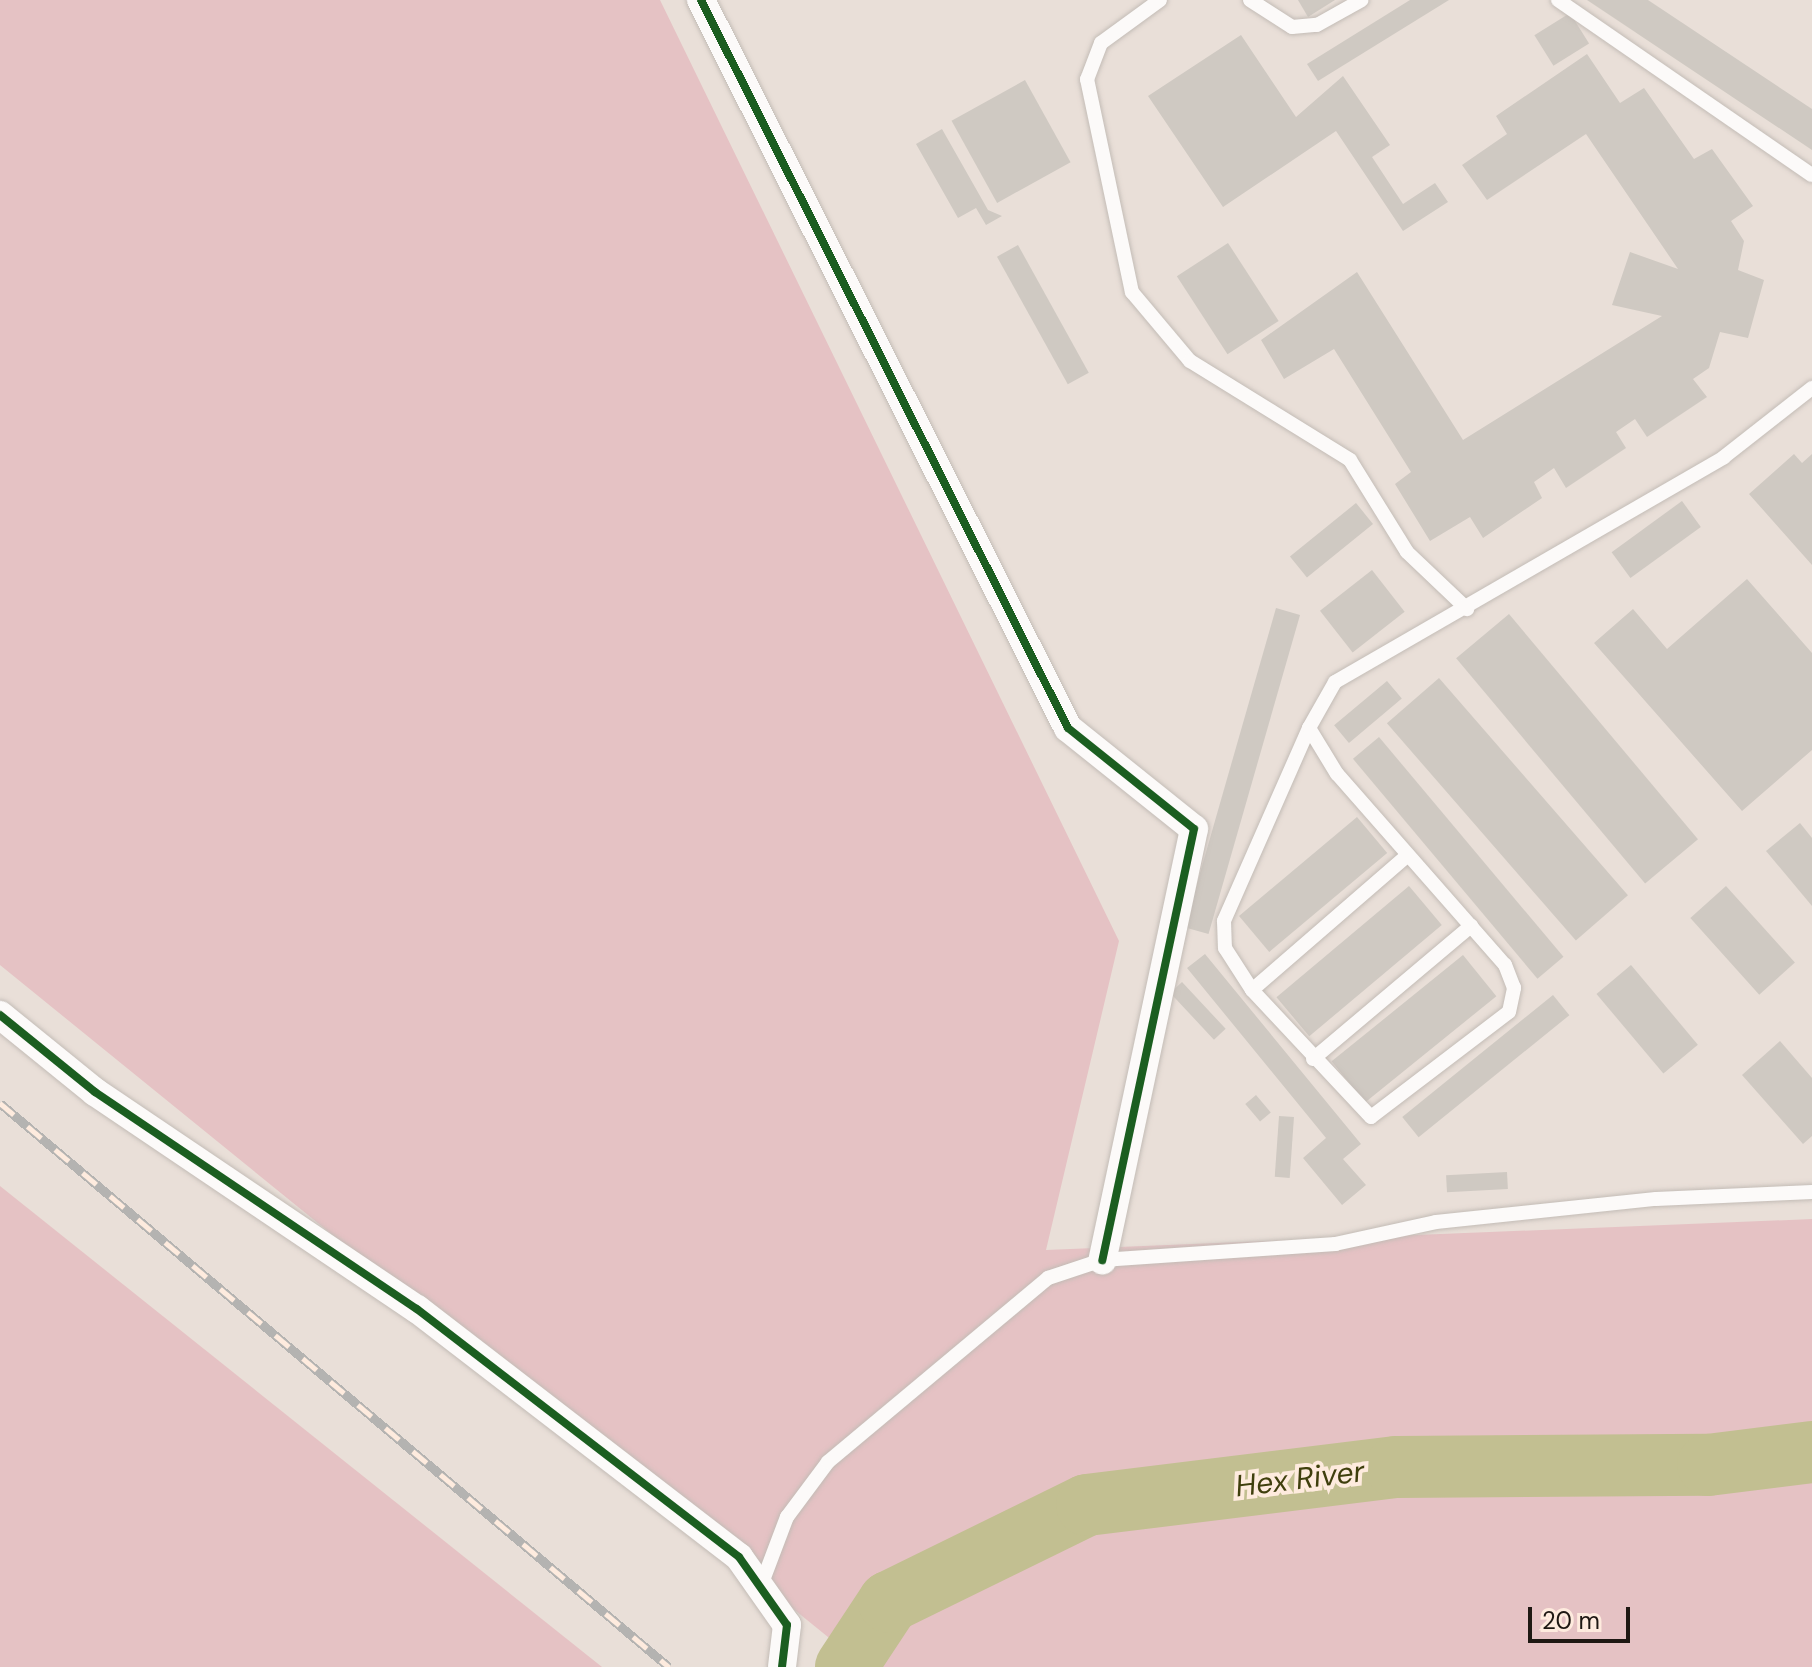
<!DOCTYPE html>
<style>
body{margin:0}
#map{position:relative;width:1812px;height:1667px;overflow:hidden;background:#e9dfd8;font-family:"DM Sans",sans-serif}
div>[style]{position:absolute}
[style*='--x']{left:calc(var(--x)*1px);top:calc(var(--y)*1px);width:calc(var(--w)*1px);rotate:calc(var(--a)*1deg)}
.green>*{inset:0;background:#e5c2c4}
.river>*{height:62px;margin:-31px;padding:0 31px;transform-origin:31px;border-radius:31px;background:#c2bf91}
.building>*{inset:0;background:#cfc9c2;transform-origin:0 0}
.roads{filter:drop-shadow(0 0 2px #c3bcb6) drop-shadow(0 0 2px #c3bcb6)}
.service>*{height:14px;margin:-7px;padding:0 7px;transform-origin:7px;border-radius:7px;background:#fcfaf9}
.minor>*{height:28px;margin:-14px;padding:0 14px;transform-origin:14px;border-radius:14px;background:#fcfaf9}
.rail>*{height:9px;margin-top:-4.5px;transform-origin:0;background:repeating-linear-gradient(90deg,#feebde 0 18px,#b4b3b1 0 36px);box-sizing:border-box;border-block:2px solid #b4b3b1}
.cycleway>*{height:8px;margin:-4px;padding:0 4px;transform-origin:4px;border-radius:4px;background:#1b5e20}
span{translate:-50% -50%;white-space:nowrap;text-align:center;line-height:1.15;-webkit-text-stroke:8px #feebde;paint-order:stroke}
.water-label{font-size:30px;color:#3f3f0d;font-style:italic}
.scale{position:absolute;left:1528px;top:1607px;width:102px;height:36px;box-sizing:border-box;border:4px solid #1e1813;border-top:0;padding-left:10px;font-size:24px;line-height:28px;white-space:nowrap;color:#1e1813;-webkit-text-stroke:6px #feebde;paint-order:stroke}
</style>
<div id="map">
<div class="green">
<i style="clip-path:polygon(0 0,660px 0,1119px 941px,1046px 1250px,1812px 1219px,1812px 1667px,865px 1667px,0 965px)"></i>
<i style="clip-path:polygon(0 1186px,602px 1667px,0 1667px)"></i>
</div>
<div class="river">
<i style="--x:846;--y:1667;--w:78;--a:-56.5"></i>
<i style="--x:889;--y:1602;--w:220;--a:-26.1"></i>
<i style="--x:1087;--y:1505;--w:311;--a:-7"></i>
<i style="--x:1396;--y:1467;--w:312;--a:-0.4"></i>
<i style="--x:1708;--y:1465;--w:105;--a:-7.1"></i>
</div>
<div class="building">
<i style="clip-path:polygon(1298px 0,1335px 0,1308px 17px)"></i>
<i style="clip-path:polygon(1410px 0,1449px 0,1318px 81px,1307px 64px)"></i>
<i style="clip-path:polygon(1587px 0,1648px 0,1812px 109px,1812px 150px)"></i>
<i style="left:1570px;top:13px;width:36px;height:42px;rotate:58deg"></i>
<i style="clip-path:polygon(1241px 35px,1296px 117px,1343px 76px,1390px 145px,1372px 157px,1403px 204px,1435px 183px,1448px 202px,1403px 231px,1336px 131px,1223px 207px,1148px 96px)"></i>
<i style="clip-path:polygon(1587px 54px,1620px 103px,1644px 88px,1694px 159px,1712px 149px,1753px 206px,1731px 221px,1744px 241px,1738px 270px,1764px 280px,1748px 338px,1720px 332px,1709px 368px,1693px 379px,1707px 397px,1647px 437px,1635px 419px,1616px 432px,1626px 448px,1566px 488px,1554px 468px,1534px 482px,1542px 498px,1483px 538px,1470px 517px,1430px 541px,1395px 484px,1411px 472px,1334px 349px,1284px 379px,1261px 340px,1357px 272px,1463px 440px,1662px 316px,1612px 305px,1630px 252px,1678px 269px,1586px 134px,1487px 200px,1462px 165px,1507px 134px,1496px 116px)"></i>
<i style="left:1025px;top:80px;width:94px;height:84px;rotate:61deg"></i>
<i style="clip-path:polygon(942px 129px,988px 210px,1002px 216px,986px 225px,976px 208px,958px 218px,916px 144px)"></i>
<i style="left:1228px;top:243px;width:93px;height:61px;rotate:57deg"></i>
<i style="left:1018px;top:245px;width:146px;height:24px;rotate:61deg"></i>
<i style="clip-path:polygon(1794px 454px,1802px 463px,1812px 454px,1812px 565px,1749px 494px)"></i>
<i style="left:1682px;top:501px;width:32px;height:87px;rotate:54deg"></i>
<i style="left:1356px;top:503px;width:27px;height:85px;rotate:51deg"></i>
<i style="left:1372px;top:570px;width:53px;height:66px;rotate:52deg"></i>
<i style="clip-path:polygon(1747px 579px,1812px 653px,1812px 750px,1742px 811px,1594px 643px,1633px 609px,1667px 649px)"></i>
<i style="left:1276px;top:608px;width:25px;height:332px;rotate:16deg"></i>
<i style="left:1509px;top:614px;width:294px;height:69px;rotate:50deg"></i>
<i style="left:1439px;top:678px;width:288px;height:69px;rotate:49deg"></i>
<i style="left:1387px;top:681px;width:23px;height:69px;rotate:50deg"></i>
<i style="left:1379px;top:737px;width:287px;height:34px;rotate:50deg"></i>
<i style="left:1357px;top:817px;width:47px;height:154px;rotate:50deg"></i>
<i style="clip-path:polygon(1800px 823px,1812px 838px,1812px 906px,1766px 851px)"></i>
<i style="left:1409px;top:886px;width:51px;height:173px;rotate:50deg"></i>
<i style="left:1726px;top:886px;width:103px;height:48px;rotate:48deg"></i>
<i style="clip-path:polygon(1205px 954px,1361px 1144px,1343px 1159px,1366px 1185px,1342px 1205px,1303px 1158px,1326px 1138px,1187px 968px)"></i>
<i style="left:1463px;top:955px;width:53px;height:169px;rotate:51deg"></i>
<i style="left:1631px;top:965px;width:104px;height:45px;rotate:50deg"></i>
<i style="left:1182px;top:982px;width:64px;height:16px;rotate:47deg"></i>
<i style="left:1553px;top:995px;width:26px;height:194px;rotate:51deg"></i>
<i style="clip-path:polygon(1780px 1041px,1812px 1078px,1812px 1136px,1803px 1144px,1742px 1075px)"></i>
<i style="left:1256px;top:1095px;width:23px;height:14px;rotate:50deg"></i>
<i style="left:1279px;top:1116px;width:15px;height:61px;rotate:4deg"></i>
<i style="left:1507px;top:1172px;width:17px;height:61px;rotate:87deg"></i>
</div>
<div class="roads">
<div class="service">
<i style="--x:1160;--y:0;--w:73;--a:143.9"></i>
<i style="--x:1101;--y:43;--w:39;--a:111"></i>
<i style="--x:1087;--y:79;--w:218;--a:78.1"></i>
<i style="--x:1132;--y:292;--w:90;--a:50"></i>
<i style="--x:1190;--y:361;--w:188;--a:31.7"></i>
<i style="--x:1350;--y:460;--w:108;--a:58.2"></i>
<i style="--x:1407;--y:552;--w:83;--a:43.5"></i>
<i style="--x:1250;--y:0;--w:50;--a:32.7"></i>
<i style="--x:1292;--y:27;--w:25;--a:-5"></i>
<i style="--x:1317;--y:25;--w:51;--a:-29.1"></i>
<i style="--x:1558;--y:0;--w:308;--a:34.6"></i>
<i style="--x:1309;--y:728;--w:211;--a:113.8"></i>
<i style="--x:1224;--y:921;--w:27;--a:88"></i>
<i style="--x:1225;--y:948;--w:50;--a:57.3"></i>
<i style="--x:1252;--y:990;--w:174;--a:46.9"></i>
<i style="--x:1371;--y:1117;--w:173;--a:-37.3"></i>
<i style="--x:1509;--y:1012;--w:25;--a:-78"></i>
<i style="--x:1514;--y:988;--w:25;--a:-111"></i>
<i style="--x:1505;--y:965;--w:254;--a:-131.3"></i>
<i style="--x:1337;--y:774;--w:54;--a:-121.3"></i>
<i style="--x:1309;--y:728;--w:53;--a:-60.5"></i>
<i style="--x:1335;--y:682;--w:449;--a:-30"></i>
<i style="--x:1724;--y:457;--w:112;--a:-38.1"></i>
<i style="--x:1252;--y:990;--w:206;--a:-40.9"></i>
<i style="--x:1313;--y:1059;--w:207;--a:-40.1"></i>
<i style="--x:762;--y:1583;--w:71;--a:-69.3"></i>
<i style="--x:787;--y:1517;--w:69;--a:-53.3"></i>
<i style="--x:828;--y:1462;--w:287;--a:-39.9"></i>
<i style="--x:1048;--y:1278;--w:57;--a:-18.4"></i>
<i style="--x:1102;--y:1260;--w:234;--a:-3.9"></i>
<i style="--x:1335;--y:1244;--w:103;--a:-12.3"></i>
<i style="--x:1436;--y:1222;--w:221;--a:-6"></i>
<i style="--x:1656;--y:1199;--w:156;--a:-2.6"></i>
</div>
<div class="minor">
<i style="--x:701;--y:0;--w:815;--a:63.25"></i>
<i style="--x:1068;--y:728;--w:161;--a:38.7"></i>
<i style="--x:1194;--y:829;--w:441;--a:102"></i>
<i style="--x:0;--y:1015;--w:122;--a:39"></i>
<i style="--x:95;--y:1092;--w:388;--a:34"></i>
<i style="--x:417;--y:1309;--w:406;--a:37.6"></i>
<i style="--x:739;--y:1557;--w:83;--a:54.8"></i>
<i style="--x:787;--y:1625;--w:42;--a:96.8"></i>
</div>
</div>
<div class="rail">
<i style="--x:0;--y:1103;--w:875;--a:40.13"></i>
</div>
<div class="cycleway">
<i style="--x:701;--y:0;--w:815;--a:63.25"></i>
<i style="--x:1068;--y:728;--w:161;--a:38.7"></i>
<i style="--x:1194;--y:829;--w:441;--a:102"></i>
<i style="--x:0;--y:1015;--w:122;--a:39"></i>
<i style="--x:95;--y:1092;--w:388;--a:34"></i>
<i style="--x:417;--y:1309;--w:406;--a:37.6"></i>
<i style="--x:739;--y:1557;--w:83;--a:54.8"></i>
<i style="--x:787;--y:1625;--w:42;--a:96.8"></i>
</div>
<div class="water-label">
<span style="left:1300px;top:1479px;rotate:-7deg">Hex River</span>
</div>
<div class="scale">20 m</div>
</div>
